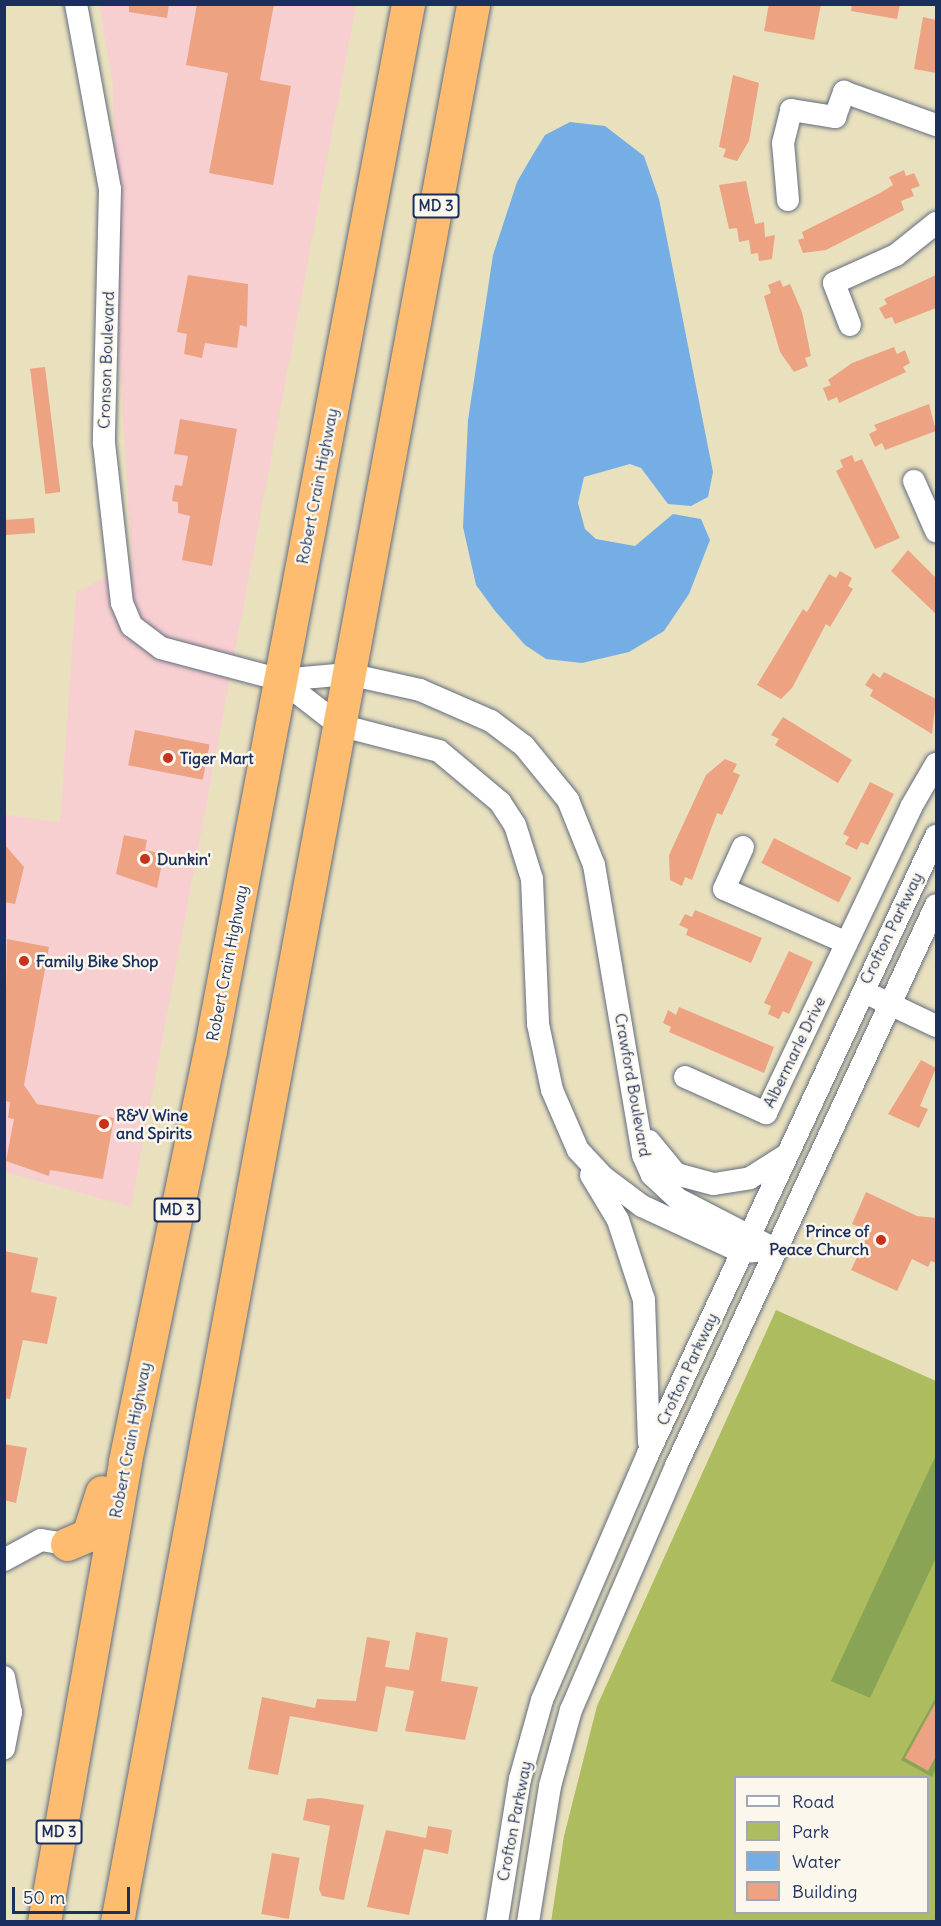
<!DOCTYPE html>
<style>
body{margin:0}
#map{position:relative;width:941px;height:1926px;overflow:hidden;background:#e9e1be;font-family:Delius,sans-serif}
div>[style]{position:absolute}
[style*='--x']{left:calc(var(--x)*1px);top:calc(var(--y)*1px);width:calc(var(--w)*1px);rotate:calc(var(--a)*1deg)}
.built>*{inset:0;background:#f7cfd0}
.green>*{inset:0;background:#adbc5e}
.forest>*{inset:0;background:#8aa455}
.water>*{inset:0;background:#75aee5}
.building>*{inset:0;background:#eda282;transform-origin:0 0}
.roads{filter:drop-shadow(0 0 2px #636d80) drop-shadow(0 0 2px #636d80)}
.minor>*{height:22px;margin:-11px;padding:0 11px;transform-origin:11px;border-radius:11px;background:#fff}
.highway>*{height:33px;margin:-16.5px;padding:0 16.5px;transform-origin:16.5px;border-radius:16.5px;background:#fdbc6f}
.dots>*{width:16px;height:16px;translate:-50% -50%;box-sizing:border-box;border:3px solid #fbf7ec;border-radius:50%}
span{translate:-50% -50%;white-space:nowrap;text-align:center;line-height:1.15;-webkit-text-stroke:5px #fbf7ec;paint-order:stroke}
.shield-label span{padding:2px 4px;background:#fbf7ec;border:2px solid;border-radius:4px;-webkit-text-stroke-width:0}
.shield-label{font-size:15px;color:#1b2f5e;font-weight:700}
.street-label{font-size:16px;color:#1b2f5e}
.poi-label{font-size:16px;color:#1b2f5e;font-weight:700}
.left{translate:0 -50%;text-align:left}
.right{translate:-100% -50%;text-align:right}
.frame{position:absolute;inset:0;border:6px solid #1b2f5e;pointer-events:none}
.legend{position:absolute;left:734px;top:1776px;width:195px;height:138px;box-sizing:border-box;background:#fbf7ec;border:2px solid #a1a7b3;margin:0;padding:8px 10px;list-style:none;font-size:18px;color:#1b2f5e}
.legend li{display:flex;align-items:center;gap:12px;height:30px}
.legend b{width:30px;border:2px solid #a1a7b3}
.scale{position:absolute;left:12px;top:1887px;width:118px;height:27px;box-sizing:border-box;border:3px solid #1b2f5e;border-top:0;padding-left:8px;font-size:18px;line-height:21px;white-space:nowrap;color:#1b2f5e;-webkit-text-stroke:4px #fbf7ec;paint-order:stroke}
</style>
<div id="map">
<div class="built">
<i style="clip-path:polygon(99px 5px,356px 5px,131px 1207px,5px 1172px,4px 814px,60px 823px,76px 592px,132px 564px,116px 300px,113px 85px)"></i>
</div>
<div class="green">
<i style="clip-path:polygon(evenodd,776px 1310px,936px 1381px,936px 1921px,551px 1922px,564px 1836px,597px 1706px,776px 1310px,736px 1778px,928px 1778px,928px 1912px,736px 1912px,736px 1778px)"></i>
</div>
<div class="forest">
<i style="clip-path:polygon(936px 1455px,936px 1558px,870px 1698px,831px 1681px)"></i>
<i style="clip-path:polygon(936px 1697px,936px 1769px,932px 1777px,901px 1760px)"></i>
</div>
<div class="water">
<i style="clip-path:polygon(570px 122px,605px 126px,644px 156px,659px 199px,713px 472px,708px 497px,691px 506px,668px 504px,641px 468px,630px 464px,584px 477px,578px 503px,585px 529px,596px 539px,635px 546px,673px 514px,701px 519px,710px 540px,689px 594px,664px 631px,629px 652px,582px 663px,546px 659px,525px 645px,495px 611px,476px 585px,463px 527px,468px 420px,493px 255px,517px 182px,532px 156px,545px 135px)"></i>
</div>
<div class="building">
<i style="clip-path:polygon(129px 4px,169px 4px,167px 18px,129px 12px)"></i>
<i style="clip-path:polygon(197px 4px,274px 4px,260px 80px,291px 86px,273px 185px,209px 173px,228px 73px,186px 65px)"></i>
<i style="clip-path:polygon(769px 4px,821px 4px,814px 40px,764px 31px)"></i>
<i style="clip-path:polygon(852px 4px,900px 4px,897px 19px,851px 11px)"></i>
<i style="clip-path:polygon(923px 17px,936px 20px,936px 73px,914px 69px)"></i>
<i style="clip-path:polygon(733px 75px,759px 83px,749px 141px,737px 161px,723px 157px,726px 149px,719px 147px)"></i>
<i style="clip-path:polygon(904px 170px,906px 176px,914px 173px,920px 186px,911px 189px,914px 196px,901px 201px,904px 210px,826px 250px,803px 253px,798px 240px,804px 238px,802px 232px,880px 193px,893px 185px,889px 177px)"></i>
<i style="clip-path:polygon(746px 181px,755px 224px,764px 222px,765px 237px,775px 235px,772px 259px,759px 261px,758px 253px,751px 254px,749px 240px,739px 242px,737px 228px,729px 229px,719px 185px)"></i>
<i style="clip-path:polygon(188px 275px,248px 284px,247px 327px,240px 325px,237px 348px,205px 343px,202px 358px,184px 354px,187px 334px,177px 332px)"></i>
<i style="clip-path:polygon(936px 275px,936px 308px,895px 324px,892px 317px,885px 319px,879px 308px,887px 304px,884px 299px)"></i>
<i style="clip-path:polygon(780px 280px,783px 287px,790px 284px,802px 312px,811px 356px,805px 358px,808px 366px,794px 372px,780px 352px,764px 296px,771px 293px,768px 285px)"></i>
<i style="clip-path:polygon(894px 347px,897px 354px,905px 350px,910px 363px,903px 367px,906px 372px,839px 403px,837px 397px,828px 401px,823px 388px,831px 385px,828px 380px,852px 363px)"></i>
<i style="left:45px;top:367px;width:126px;height:15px;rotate:83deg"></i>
<i style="clip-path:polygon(929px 404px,936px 431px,885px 450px,882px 443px,875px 447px,869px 434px,877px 430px,874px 425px)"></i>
<i style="clip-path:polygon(180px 419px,237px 429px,212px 566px,182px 560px,190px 516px,178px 513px,178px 502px,172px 501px,175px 485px,182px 486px,188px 456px,174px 454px)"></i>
<i style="clip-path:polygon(852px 455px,855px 462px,862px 459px,900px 538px,875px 549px,836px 471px,843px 467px,840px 460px)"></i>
<i style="left:34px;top:518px;width:15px;height:30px;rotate:86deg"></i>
<i style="clip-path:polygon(908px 550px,936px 578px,936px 614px,891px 571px)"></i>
<i style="clip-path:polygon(840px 571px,852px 578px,848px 586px,853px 589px,830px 627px,826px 624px,792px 688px,781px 699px,757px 685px,803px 609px,807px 612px,829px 574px,836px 578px)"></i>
<i style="clip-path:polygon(884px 672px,936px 699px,932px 734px,870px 696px,873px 690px,865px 685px,873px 673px,880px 678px)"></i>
<i style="clip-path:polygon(783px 717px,852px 760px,838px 783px,775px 745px,779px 739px,771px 735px)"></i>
<i style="left:135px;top:730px;width:76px;height:36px;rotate:11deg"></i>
<i style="clip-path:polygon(725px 759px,737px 764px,733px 772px,740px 775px,722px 815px,717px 813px,692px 880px,685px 877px,682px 886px,670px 880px,669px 855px,706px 775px)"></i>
<i style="clip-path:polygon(870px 782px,894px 794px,868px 845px,861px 842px,857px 850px,845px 844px,849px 837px,843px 834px)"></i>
<i style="clip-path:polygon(124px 835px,147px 840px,145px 850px,164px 854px,157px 888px,116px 874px)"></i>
<i style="left:774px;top:838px;width:87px;height:28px;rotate:27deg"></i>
<i style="clip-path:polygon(4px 844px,24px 867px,15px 904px,4px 902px)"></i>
<i style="clip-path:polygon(695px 910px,762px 938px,751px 963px,686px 935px,688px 929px,679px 925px,685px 914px,692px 917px)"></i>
<i style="clip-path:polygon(7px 939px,49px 947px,24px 1085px,37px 1104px,114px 1118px,103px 1179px,50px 1170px,49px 1176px,6px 1161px,14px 1119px,8px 1118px,10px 1102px,4px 1101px)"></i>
<i style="clip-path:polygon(789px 951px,813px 962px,789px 1014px,783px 1011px,779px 1019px,768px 1014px,771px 1006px,764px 1003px)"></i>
<i style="clip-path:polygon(679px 1007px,774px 1047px,764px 1073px,669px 1032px,671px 1027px,663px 1023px,668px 1010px,676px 1015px)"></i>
<i style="clip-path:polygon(921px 1060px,936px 1068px,920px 1106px,928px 1109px,919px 1128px,888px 1114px)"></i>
<i style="clip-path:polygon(866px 1192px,917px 1216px,936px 1218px,936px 1263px,931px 1261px,928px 1267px,912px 1259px,897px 1291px,851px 1270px,869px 1232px,852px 1224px)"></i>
<i style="clip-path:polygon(4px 1251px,38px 1258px,31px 1292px,57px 1297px,47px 1344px,23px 1340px,10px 1399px,4px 1398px)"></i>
<i style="clip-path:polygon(4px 1444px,27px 1448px,16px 1503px,4px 1500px)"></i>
<i style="clip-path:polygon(416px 1632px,448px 1638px,441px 1681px,478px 1687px,465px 1740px,405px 1731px,414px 1691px,386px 1686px,377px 1732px,290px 1716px,278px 1775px,248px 1769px,262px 1697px,315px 1708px,317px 1699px,356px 1701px,367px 1637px,390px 1641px,385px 1667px,409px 1670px)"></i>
<i style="clip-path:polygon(936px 1702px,936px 1756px,928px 1771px,905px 1758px)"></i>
<i style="clip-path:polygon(321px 1798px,364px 1805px,344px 1900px,322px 1896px,319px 1889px,330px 1826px,303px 1820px,307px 1799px)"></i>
<i style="clip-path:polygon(428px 1826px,452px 1830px,448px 1854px,424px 1849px,409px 1915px,367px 1907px,386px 1830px,426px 1838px)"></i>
<i style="left:272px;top:1853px;width:28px;height:62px;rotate:10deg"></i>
</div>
<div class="roads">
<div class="minor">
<i style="--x:76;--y:4;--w:188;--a:79.6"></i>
<i style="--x:110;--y:189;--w:254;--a:91.4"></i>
<i style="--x:104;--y:443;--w:161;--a:83.6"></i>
<i style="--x:122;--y:603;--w:25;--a:67"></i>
<i style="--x:132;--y:626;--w:36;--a:37"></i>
<i style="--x:161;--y:648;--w:124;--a:14.9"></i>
<i style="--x:281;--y:680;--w:67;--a:-5.1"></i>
<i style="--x:348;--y:674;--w:74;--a:12.5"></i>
<i style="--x:420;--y:690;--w:77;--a:23.6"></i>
<i style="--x:491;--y:721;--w:41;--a:37.1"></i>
<i style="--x:524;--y:746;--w:70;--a:50.8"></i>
<i style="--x:568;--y:800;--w:70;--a:68.2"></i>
<i style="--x:594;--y:865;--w:294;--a:80.4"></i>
<i style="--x:643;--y:1155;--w:22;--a:66"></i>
<i style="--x:652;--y:1175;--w:35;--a:43"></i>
<i style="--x:678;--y:1199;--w:111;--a:27.3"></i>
<i style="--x:788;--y:200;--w:57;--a:-95"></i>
<i style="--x:783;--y:143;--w:34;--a:-76"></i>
<i style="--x:791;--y:110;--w:45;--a:9"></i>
<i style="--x:835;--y:117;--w:27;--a:-70"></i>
<i style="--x:844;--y:92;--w:98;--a:19.7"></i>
<i style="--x:850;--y:325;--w:45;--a:-110.9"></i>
<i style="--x:834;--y:283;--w:68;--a:-24.3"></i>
<i style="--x:896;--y:255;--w:51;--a:-38.7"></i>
<i style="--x:914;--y:481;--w:55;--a:66.3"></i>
<i style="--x:281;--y:680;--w:73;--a:37.8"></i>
<i style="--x:339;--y:725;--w:103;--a:14.6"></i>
<i style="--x:439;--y:751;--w:80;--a:39.9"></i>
<i style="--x:500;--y:802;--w:27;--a:57"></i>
<i style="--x:515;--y:825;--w:57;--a:72.5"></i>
<i style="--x:532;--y:879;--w:145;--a:87.6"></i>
<i style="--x:538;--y:1024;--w:67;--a:78"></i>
<i style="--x:552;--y:1090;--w:65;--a:66.6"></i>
<i style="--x:578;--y:1150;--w:35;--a:47"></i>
<i style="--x:602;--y:1176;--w:50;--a:36.9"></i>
<i style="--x:642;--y:1206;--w:109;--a:24.9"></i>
<i style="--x:741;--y:1252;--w:15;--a:-4"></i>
<i style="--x:743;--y:847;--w:46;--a:114.3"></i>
<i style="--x:724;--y:889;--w:134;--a:23.7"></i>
<i style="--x:875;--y:997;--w:68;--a:25.4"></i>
<i style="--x:685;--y:1077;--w:89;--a:24"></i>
<i style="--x:766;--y:1113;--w:339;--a:-64.6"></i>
<i style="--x:911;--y:807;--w:50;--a:-59.8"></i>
<i style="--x:649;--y:1141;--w:43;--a:50.7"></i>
<i style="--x:676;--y:1174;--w:39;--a:15"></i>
<i style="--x:714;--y:1184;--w:36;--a:-9"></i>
<i style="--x:750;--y:1178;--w:41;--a:-32.2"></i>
<i style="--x:591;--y:1175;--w:52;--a:59"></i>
<i style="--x:618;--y:1220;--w:84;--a:72"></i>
<i style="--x:644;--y:1300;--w:142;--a:88"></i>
<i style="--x:4;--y:1560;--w:42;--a:-28.4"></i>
<i style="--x:41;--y:1540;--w:26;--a:9"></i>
<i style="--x:4;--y:1677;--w:36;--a:79"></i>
<i style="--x:11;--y:1712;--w:37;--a:101"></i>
<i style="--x:497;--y:1922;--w:145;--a:-80.9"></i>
<i style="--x:520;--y:1779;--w:82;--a:-74.4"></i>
<i style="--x:542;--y:1700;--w:268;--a:-66.7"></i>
<i style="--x:648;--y:1454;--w:682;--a:-65.01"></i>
<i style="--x:528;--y:1922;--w:138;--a:-80.8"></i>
<i style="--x:550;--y:1786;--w:79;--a:-74.6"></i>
<i style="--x:571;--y:1710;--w:266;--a:-66.7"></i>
<i style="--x:676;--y:1466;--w:618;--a:-65.13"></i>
</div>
<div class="highway">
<i style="--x:67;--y:1544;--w:23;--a:-23"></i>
<i style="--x:88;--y:1535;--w:45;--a:-72"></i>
<i style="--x:44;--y:1922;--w:468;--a:-80"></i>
<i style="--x:125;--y:1461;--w:419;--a:-78.3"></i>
<i style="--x:210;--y:1051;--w:1066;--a:-79.29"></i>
<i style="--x:117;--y:1922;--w:1951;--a:-79.48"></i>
</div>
</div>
<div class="dots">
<i style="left:168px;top:758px;background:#c8321e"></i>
<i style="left:145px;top:859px;background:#c8321e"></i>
<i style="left:24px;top:961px;background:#c8321e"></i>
<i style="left:104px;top:1124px;background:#c8321e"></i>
<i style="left:881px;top:1240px;background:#c8321e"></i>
</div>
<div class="shield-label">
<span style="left:436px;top:206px">MD 3</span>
<span style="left:177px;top:1210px">MD 3</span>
<span style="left:59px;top:1832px">MD 3</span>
</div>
<div class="street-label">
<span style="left:106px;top:360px;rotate:-88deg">Cronson Boulevard</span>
<span style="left:317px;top:486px;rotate:-79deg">Robert Crain Highway</span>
<span style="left:891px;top:928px;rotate:-64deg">Crofton Parkway</span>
<span style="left:227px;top:963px;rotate:-79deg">Robert Crain Highway</span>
<span style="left:794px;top:1052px;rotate:-64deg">Albermarle Drive</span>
<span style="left:633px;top:1085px;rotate:80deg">Crawford Boulevard</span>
<span style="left:687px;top:1369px;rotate:-65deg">Crofton Parkway</span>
<span style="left:130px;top:1440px;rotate:-79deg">Robert Crain Highway</span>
<span style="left:514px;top:1821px;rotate:-79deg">Crofton Parkway</span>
</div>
<div class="poi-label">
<span class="left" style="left:180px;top:758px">Tiger Mart</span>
<span class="left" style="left:157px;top:859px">Dunkin'</span>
<span class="left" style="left:36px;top:961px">Family Bike Shop</span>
<span class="left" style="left:116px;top:1124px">R&amp;V Wine<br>and Spirits</span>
<span class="right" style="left:869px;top:1240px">Prince of<br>Peace Church</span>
</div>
<div class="frame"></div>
<ul class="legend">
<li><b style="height:8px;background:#fff"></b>Road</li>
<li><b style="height:16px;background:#adbc5e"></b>Park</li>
<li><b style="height:16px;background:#75aee5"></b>Water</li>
<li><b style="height:16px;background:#eda282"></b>Building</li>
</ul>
<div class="scale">50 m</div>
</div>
